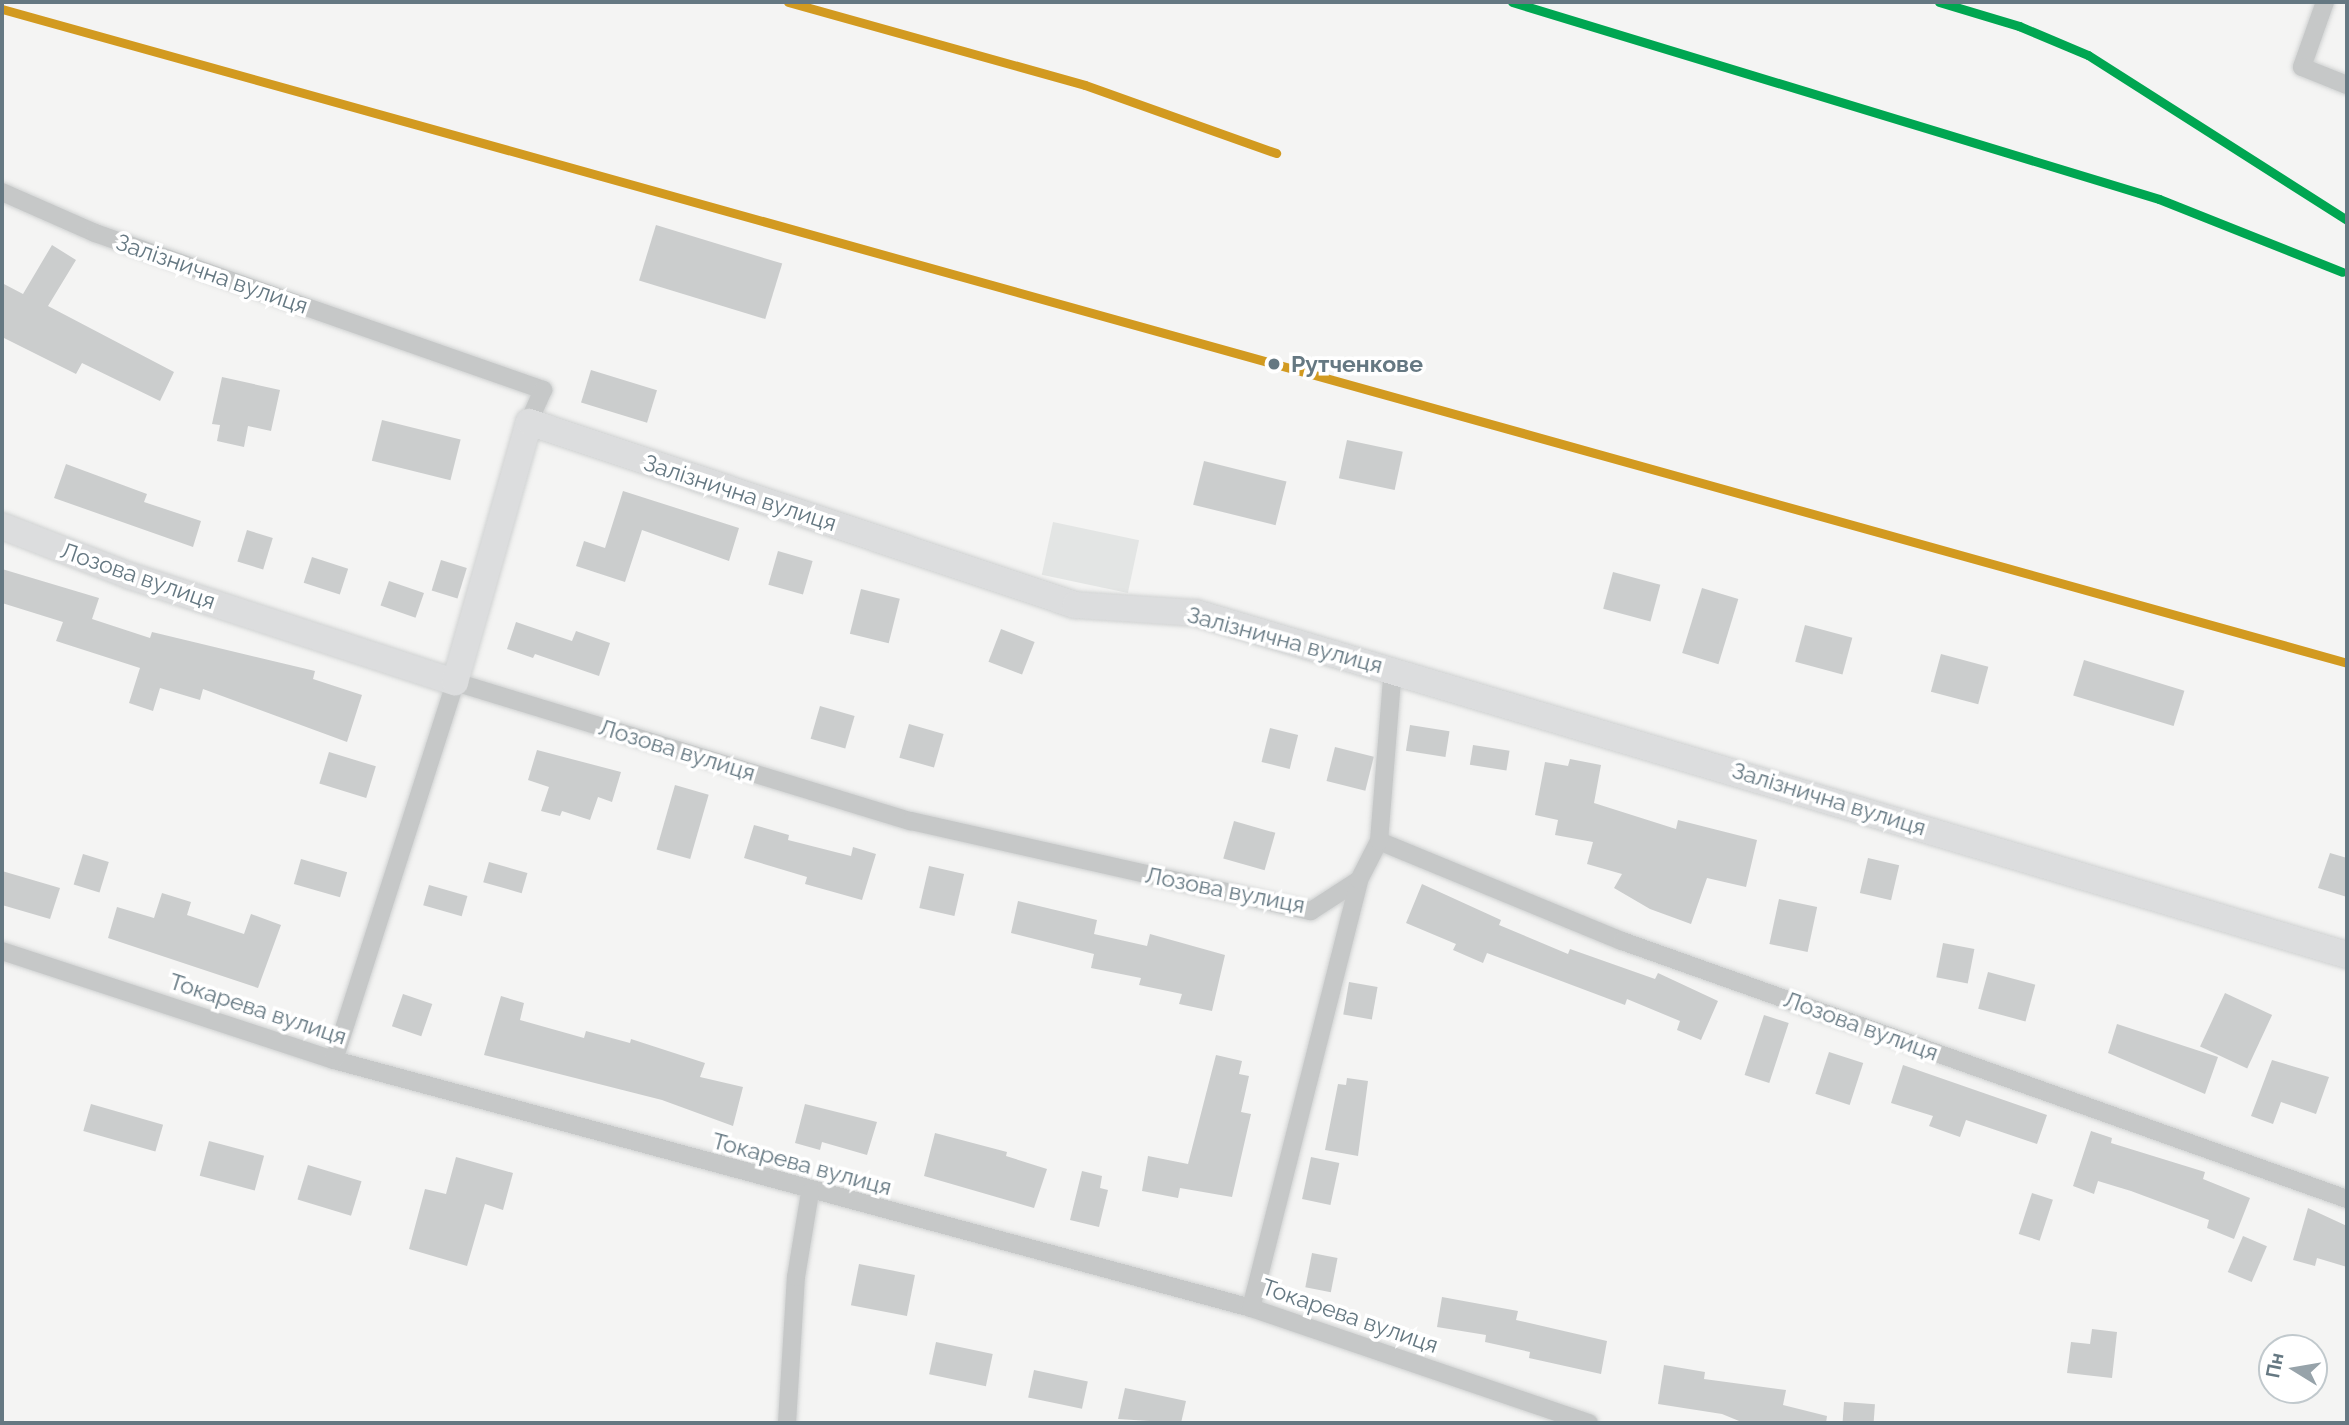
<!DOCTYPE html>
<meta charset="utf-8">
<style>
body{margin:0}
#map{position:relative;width:2349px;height:1425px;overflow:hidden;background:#f4f4f3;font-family:Raleway,sans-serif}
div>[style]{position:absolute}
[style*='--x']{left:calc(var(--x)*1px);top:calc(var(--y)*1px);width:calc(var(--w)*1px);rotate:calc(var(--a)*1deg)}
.built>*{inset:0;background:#e3e5e4;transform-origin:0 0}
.building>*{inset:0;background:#cbcdcd;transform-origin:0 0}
.roads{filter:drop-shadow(0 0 2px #d0d2d2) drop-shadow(0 0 2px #d0d2d2)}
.minor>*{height:18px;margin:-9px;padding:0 9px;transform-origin:9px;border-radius:9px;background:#c6c8c8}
.secondary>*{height:26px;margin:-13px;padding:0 13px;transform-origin:13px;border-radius:13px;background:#dcddde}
.rail-1>*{height:9px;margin:-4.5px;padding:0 4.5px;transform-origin:4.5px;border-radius:4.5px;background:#d29a20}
.rail-2>*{height:9px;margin:-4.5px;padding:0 4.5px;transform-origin:4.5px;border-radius:4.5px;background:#00a651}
.dots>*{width:19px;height:19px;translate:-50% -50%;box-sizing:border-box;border:4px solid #fff;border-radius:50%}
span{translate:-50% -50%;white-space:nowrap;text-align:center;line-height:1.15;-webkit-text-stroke:7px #fff;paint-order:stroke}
.street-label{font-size:23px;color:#657882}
.stop-label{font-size:23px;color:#657882;font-weight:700}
.left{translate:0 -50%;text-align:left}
.frame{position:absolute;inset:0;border:4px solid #657882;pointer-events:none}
.north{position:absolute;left:2258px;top:1334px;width:70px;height:70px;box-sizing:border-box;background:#fff;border:2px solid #c1c9cd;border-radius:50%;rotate:281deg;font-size:19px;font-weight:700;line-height:28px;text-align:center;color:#657882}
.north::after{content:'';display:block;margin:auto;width:24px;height:32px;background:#97a3aa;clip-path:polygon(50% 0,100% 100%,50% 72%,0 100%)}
</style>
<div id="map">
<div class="built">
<i style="left:1053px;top:522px;width:88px;height:54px;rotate:12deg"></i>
</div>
<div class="building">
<i style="left:656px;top:225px;width:132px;height:58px;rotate:17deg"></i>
<i style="clip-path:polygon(52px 245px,76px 260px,48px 306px,174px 372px,160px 401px,82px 363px,76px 374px,2px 337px,2px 283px,23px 294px)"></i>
<i style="left:591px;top:370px;width:69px;height:34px;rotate:17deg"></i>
<i style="clip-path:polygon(222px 377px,280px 390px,271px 431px,248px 426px,244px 447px,217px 441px,220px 425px,212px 424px)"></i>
<i style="left:382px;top:420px;width:81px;height:42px;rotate:14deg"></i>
<i style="left:1347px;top:440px;width:57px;height:39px;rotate:12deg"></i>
<i style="left:1204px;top:461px;width:85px;height:45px;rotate:14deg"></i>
<i style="clip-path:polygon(66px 464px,147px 494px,144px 502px,201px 521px,193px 547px,54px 498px)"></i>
<i style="clip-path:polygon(623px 491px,739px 528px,729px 561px,642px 530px,625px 582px,576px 566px,584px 541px,605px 548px)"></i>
<i style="left:247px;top:530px;width:27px;height:33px;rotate:17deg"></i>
<i style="left:778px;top:551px;width:36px;height:35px;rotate:16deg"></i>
<i style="left:312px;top:557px;width:38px;height:27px;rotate:18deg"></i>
<i style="left:441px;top:560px;width:27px;height:32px;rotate:17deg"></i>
<i style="clip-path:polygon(2px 569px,99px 598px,92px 619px,150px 638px,152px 632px,315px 671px,313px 679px,362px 695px,347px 742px,203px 689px,200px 700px,160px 688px,153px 711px,129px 703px,140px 668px,56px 641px,63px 622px,2px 603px)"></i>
<i style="left:1613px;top:572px;width:49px;height:38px;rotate:15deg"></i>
<i style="left:389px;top:581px;width:37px;height:26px;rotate:19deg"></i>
<i style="left:1702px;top:588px;width:38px;height:68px;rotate:17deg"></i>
<i style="left:861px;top:589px;width:40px;height:46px;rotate:14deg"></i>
<i style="clip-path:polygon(516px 622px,572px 641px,576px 631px,610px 643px,599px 676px,535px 654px,533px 658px,507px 649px)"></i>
<i style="left:1805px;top:625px;width:49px;height:38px;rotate:15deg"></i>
<i style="left:1001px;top:629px;width:36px;height:35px;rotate:21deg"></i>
<i style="left:1941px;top:654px;width:49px;height:39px;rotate:15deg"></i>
<i style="left:2084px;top:660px;width:105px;height:37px;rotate:17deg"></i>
<i style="left:820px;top:706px;width:36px;height:34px;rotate:16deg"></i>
<i style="left:909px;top:724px;width:36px;height:35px;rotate:16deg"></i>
<i style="left:1410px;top:725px;width:40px;height:26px;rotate:9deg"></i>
<i style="left:1270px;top:728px;width:29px;height:35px;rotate:14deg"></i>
<i style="left:1473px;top:745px;width:37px;height:20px;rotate:9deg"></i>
<i style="left:1335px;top:747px;width:40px;height:35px;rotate:14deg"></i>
<i style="clip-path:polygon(537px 750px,621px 772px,612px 802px,598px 797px,590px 820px,562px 811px,560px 816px,541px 811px,549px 787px,528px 780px)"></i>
<i style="left:329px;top:752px;width:49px;height:33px;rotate:17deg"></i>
<i style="clip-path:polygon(1570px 759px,1601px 765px,1594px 803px,1676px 829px,1678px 820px,1757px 840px,1746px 887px,1707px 878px,1691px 924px,1650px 909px,1614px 888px,1622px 874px,1587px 864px,1593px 842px,1555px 835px,1558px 820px,1535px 815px,1545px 762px,1568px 766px)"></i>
<i style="left:675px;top:785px;width:35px;height:67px;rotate:16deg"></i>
<i style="left:1234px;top:821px;width:43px;height:39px;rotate:16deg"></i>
<i style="clip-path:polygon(754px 825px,789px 835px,788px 840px,851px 856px,853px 847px,876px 854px,862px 900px,805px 884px,807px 877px,744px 858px)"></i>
<i style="clip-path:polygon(2330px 853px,2347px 858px,2347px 897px,2318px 888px)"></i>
<i style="left:83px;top:854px;width:27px;height:32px;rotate:17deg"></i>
<i style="left:1868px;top:858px;width:32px;height:36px;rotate:13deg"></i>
<i style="left:301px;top:859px;width:48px;height:26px;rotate:16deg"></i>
<i style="left:489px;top:862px;width:40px;height:21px;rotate:16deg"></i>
<i style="left:929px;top:866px;width:36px;height:43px;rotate:13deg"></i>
<i style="clip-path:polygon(2px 871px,60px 888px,50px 919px,2px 905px)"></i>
<i style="clip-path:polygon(1422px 884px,1501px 920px,1499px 925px,1568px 954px,1570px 949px,1655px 979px,1658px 973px,1718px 1001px,1701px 1040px,1677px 1030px,1680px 1021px,1627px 999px,1625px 1005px,1487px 953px,1483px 963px,1453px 950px,1456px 944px,1406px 923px)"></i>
<i style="left:429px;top:885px;width:40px;height:21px;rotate:16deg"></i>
<i style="clip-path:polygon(162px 893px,191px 902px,187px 915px,244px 934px,251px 914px,281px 925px,258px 988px,108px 938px,117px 907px,154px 918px)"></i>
<i style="left:1779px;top:899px;width:39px;height:46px;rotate:12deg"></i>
<i style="clip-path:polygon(1018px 901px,1097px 920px,1094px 934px,1147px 946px,1150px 934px,1225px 955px,1212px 1011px,1179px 1004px,1182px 994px,1139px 985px,1141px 978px,1091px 968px,1094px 954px,1011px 933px)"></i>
<i style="left:1943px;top:943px;width:32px;height:35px;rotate:11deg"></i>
<i style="left:1988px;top:972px;width:49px;height:38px;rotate:15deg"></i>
<i style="left:1349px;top:982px;width:29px;height:33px;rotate:10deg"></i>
<i style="left:2225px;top:993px;width:52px;height:59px;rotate:25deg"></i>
<i style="left:403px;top:994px;width:31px;height:34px;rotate:19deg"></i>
<i style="clip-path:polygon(501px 996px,524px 1003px,520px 1020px,584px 1038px,586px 1031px,630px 1043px,631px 1039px,705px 1063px,700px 1077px,743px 1087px,733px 1126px,662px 1100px,484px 1055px)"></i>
<i style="left:1764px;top:1015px;width:26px;height:63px;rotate:18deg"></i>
<i style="clip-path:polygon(2117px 1024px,2218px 1057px,2205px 1094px,2108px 1053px)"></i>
<i style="left:1829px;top:1052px;width:36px;height:44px;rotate:18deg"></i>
<i style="clip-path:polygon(1216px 1055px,1242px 1061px,1239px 1074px,1249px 1076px,1241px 1112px,1251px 1114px,1232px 1197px,1180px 1188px,1178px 1198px,1142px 1191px,1148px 1156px,1188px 1164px)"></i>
<i style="clip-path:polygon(2272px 1060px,2329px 1077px,2316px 1114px,2281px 1102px,2273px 1124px,2251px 1116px)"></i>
<i style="clip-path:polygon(1903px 1065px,2047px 1115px,2037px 1144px,1966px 1120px,1960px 1137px,1929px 1126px,1933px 1116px,1891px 1103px)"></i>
<i style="clip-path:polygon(1347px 1078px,1368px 1081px,1358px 1156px,1325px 1150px,1338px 1084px,1346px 1085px)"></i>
<i style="left:91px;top:1104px;width:75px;height:28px;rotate:16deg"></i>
<i style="clip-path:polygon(805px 1104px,877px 1122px,867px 1155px,822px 1142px,820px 1150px,795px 1143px)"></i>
<i style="clip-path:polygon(2091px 1131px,2112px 1138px,2111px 1143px,2205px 1172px,2203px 1179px,2250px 1198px,2234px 1239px,2207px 1228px,2209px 1220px,2131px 1191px,2098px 1181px,2094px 1194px,2073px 1186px)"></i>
<i style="clip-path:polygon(935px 1133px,1007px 1152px,1006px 1156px,1047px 1169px,1034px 1208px,924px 1176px)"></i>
<i style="left:209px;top:1141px;width:57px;height:36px;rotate:15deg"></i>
<i style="clip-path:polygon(456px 1157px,513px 1173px,503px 1210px,485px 1204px,467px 1266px,409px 1249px,425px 1189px,446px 1194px)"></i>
<i style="left:1311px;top:1157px;width:29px;height:43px;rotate:12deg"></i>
<i style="left:308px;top:1165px;width:56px;height:36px;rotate:17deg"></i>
<i style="clip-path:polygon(1082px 1171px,1102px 1176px,1100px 1188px,1108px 1190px,1099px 1227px,1070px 1220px)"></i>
<i style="left:2032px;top:1193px;width:22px;height:43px;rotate:18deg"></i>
<i style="clip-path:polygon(2308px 1208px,2347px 1226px,2347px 1267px,2317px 1258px,2315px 1266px,2293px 1260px)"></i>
<i style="left:2243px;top:1236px;width:26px;height:39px;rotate:23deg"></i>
<i style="left:1312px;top:1253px;width:26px;height:35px;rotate:11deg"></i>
<i style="left:859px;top:1264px;width:57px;height:42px;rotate:11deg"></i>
<i style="clip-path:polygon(1442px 1297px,1518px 1311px,1516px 1320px,1607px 1341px,1601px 1374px,1529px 1358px,1530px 1352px,1485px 1342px,1486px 1335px,1437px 1327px)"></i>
<i style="clip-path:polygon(2092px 1329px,2117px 1332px,2112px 1378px,2067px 1373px,2071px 1342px,2090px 1344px)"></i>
<i style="left:936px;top:1342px;width:58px;height:33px;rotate:12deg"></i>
<i style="clip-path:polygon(1664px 1365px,1705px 1372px,1704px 1379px,1786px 1390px,1783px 1405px,1827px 1416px,1826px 1423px,1744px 1423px,1722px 1414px,1658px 1404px)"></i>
<i style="left:1034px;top:1370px;width:55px;height:28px;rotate:12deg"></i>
<i style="clip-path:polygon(1125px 1388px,1186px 1401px,1181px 1423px,1118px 1419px)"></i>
<i style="left:1844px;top:1402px;width:31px;height:21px;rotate:4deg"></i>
</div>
<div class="roads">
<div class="minor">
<i style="--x:2325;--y:2;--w:69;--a:109.5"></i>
<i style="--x:2302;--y:67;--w:48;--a:21.8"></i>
<i style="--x:2;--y:192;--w:102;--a:23.8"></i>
<i style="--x:95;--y:233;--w:475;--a:19.3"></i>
<i style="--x:543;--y:390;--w:35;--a:114"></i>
<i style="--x:1379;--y:841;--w:263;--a:22.4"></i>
<i style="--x:1622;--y:941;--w:770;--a:19.59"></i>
<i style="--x:2;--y:951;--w:349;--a:18.2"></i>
<i style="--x:334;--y:1060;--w:950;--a:15.13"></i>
<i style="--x:1251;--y:1308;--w:357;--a:18.8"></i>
<i style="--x:334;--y:1060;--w:397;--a:-72.2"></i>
<i style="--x:455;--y:682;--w:477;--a:17"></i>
<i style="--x:911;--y:821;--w:410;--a:12.7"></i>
<i style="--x:1311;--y:911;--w:57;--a:-32.9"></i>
<i style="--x:1251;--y:1308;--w:441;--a:-75.8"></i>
<i style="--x:1359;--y:880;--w:44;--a:-62.9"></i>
<i style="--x:1379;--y:841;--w:174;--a:-85.4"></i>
<i style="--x:787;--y:1423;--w:146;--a:-86.5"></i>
<i style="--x:796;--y:1277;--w:86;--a:-80.6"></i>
</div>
<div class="secondary">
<i style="--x:2;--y:526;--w:137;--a:21.3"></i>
<i style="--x:130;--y:576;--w:342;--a:18.1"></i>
<i style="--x:455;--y:682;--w:270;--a:-74.1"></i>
<i style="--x:529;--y:422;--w:576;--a:18.53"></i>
<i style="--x:1075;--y:605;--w:121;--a:3.8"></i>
<i style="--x:1196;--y:613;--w:1201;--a:16.55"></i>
</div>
</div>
<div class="rail-1">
<i style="--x:788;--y:2;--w:308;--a:15.6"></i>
<i style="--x:1085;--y:85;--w:203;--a:19.6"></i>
<i style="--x:2;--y:9;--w:2434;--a:15.58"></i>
</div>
<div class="rail-2">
<i style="--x:1512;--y:2;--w:676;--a:16.93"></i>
<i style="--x:2159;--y:199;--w:197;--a:21.7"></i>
<i style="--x:1939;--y:2;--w:84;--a:16.7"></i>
<i style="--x:2019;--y:26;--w:75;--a:22.8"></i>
<i style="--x:2088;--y:55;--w:307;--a:32.5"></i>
</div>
<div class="dots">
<i style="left:1274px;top:364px;background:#657882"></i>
</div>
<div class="street-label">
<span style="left:212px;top:274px;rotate:19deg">Залізнична вулиця</span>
<span style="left:740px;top:493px;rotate:18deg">Залізнична вулиця</span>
<span style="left:138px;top:576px;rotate:19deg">Лозова вулиця</span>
<span style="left:1285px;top:640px;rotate:15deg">Залізнична вулиця</span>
<span style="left:677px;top:750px;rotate:17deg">Лозова вулиця</span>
<span style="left:1829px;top:799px;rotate:17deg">Залізнична вулиця</span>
<span style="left:1225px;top:890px;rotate:11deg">Лозова вулиця</span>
<span style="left:258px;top:1009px;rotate:18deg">Токарева вулиця</span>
<span style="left:1861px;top:1026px;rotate:20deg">Лозова вулиця</span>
<span style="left:802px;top:1164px;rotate:15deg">Токарева вулиця</span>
<span style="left:1350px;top:1316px;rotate:19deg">Токарева вулиця</span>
</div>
<div class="stop-label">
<span class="left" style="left:1291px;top:364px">Рутченкове</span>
</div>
<div class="frame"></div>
<div class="north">Пн</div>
</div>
